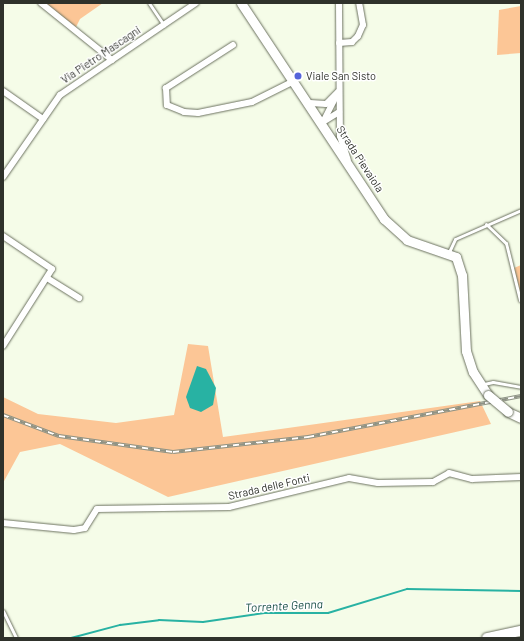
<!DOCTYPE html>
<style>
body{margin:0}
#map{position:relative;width:524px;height:641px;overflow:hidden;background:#f5fce8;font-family:Barlow,sans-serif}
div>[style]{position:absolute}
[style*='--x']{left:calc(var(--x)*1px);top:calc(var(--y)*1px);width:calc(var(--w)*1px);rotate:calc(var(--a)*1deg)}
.green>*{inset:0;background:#fcc696}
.water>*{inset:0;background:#28b2a3}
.stream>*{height:2px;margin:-1px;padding:0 1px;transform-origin:1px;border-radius:1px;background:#28b2a3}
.roads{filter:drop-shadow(0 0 1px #6c7260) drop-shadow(0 0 1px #6c7260)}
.lane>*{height:3px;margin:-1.5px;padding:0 1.5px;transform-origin:1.5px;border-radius:1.5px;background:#fff}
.street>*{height:6px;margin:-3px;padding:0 3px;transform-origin:3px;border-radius:3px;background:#fff}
.secondary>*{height:9px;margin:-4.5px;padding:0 4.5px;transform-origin:4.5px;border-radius:4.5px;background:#fff}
.primary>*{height:10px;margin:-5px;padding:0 5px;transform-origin:5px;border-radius:5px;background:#fff}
.rail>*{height:3.5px;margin-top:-1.75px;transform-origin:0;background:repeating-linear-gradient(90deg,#fff 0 6px,#8e9386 0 12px);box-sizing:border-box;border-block:1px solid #8e9386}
.bridges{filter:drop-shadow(0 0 1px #6c7260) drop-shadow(0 0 1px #6c7260)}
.secondary-bridge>*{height:9px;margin:-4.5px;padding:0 4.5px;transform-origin:4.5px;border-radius:4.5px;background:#fff}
.dots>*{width:11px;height:11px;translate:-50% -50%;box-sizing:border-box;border:2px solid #fff;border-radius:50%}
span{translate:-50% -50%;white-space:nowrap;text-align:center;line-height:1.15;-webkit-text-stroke:3px #fff;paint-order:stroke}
.street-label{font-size:11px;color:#2f322b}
.poi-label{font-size:11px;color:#2f322b}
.left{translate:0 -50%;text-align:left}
.water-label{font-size:12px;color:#184f47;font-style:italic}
.frame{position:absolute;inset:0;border:4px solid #2f322b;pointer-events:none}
</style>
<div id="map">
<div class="green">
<i style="clip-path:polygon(45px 3px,103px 3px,80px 19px,76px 27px)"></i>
<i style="clip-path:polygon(521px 6px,521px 53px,497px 55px,499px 10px)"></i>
<i style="clip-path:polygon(521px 265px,521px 296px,514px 268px)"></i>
<i style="clip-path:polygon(188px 344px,208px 346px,223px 437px,480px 401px,491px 424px,168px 497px,60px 444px,20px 452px,3px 483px,3px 397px,38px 414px,116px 423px,174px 415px)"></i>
</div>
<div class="water">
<i style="clip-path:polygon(197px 366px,206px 369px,216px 388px,213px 405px,201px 412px,190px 408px,186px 397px)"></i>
</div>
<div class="stream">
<i style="--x:71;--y:638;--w:51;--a:-14.9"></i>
<i style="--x:120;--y:625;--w:39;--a:-7"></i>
<i style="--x:159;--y:620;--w:44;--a:2.6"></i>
<i style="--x:203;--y:622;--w:62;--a:-8.4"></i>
<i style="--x:264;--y:613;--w:64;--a:0"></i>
<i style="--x:328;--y:613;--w:83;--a:-16.9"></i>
<i style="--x:407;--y:589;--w:114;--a:1"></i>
</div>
<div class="roads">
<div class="lane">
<i style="--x:149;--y:3;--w:27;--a:56"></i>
<i style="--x:486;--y:224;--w:28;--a:44"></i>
<i style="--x:506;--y:243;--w:59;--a:76.2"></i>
<i style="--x:449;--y:252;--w:14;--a:-65"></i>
<i style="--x:455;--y:239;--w:72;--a:-23.7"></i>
<i style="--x:484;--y:384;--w:9;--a:-13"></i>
<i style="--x:493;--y:382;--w:28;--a:10"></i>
<i style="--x:3;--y:611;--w:30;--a:64"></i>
</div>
<div class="street">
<i style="--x:41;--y:3;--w:91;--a:38.8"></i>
<i style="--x:339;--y:3;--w:133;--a:89.6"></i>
<i style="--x:340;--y:136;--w:25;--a:72"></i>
<i style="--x:339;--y:43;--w:13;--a:-4"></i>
<i style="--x:352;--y:42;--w:8;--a:-45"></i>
<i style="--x:358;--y:36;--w:12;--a:-66"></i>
<i style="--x:363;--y:25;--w:22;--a:-100"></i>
<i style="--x:233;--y:45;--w:80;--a:147.3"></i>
<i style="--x:166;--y:88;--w:17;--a:87"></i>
<i style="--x:167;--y:105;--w:18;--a:22"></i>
<i style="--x:184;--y:112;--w:14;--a:4"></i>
<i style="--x:198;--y:113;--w:55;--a:-11.5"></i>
<i style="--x:252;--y:102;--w:47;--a:-26.6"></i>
<i style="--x:3;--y:91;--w:49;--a:35"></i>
<i style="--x:310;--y:103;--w:16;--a:4"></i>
<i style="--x:326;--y:104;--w:17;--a:-45"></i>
<i style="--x:323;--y:122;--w:27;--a:-63"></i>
<i style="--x:323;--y:122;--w:19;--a:-32"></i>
<i style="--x:3;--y:177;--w:100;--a:-55.2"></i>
<i style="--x:60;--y:95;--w:164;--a:-34.1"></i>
<i style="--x:3;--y:236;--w:59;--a:34"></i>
<i style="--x:52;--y:269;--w:91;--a:122.5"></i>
<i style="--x:47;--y:278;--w:38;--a:32"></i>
<i style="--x:3;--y:523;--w:71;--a:5.6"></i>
<i style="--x:74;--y:530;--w:11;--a:-10"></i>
<i style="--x:85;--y:528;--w:22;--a:-58"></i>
<i style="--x:97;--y:509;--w:132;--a:-0.9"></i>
<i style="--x:229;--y:507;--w:123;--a:-13.6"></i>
<i style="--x:349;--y:478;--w:29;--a:10"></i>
<i style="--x:378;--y:483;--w:55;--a:-1"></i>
<i style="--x:433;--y:482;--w:18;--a:-29"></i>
<i style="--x:449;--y:473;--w:24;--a:15"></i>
<i style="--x:472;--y:479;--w:49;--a:-2.3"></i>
</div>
<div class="secondary">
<i style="--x:241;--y:3;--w:259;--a:56.5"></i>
<i style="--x:384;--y:219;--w:31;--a:42"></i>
<i style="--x:407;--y:240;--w:52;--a:19.1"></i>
<i style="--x:456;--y:257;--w:19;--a:72"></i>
<i style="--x:462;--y:275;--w:76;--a:87"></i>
<i style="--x:466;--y:351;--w:22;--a:72"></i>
<i style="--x:473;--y:372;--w:27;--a:57"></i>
<i style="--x:508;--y:412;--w:14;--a:25"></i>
</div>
<div class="primary">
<i style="--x:487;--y:638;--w:35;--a:-12"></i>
</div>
</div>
<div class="rail">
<i style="--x:3;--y:415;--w:60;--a:20.6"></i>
<i style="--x:59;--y:436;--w:115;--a:8"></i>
<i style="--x:173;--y:452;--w:136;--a:-6.3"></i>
<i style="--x:308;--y:437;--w:217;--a:-10.9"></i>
</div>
<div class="bridges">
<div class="secondary-bridge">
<i style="--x:488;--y:395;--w:26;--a:40"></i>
</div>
</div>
<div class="dots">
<i style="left:298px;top:76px;background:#5564da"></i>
</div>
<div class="street-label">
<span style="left:101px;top:55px;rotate:-34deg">Via Pietro Mascagni</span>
<span style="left:360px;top:159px;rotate:57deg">Strada Pievaiola</span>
<span style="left:269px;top:487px;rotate:-13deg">Strada delle Fonti</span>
</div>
<div class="poi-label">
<span class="left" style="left:306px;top:76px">Viale San Sisto</span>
</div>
<div class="water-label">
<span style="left:284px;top:606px;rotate:-3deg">Torrente Genna</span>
</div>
<div class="frame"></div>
</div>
